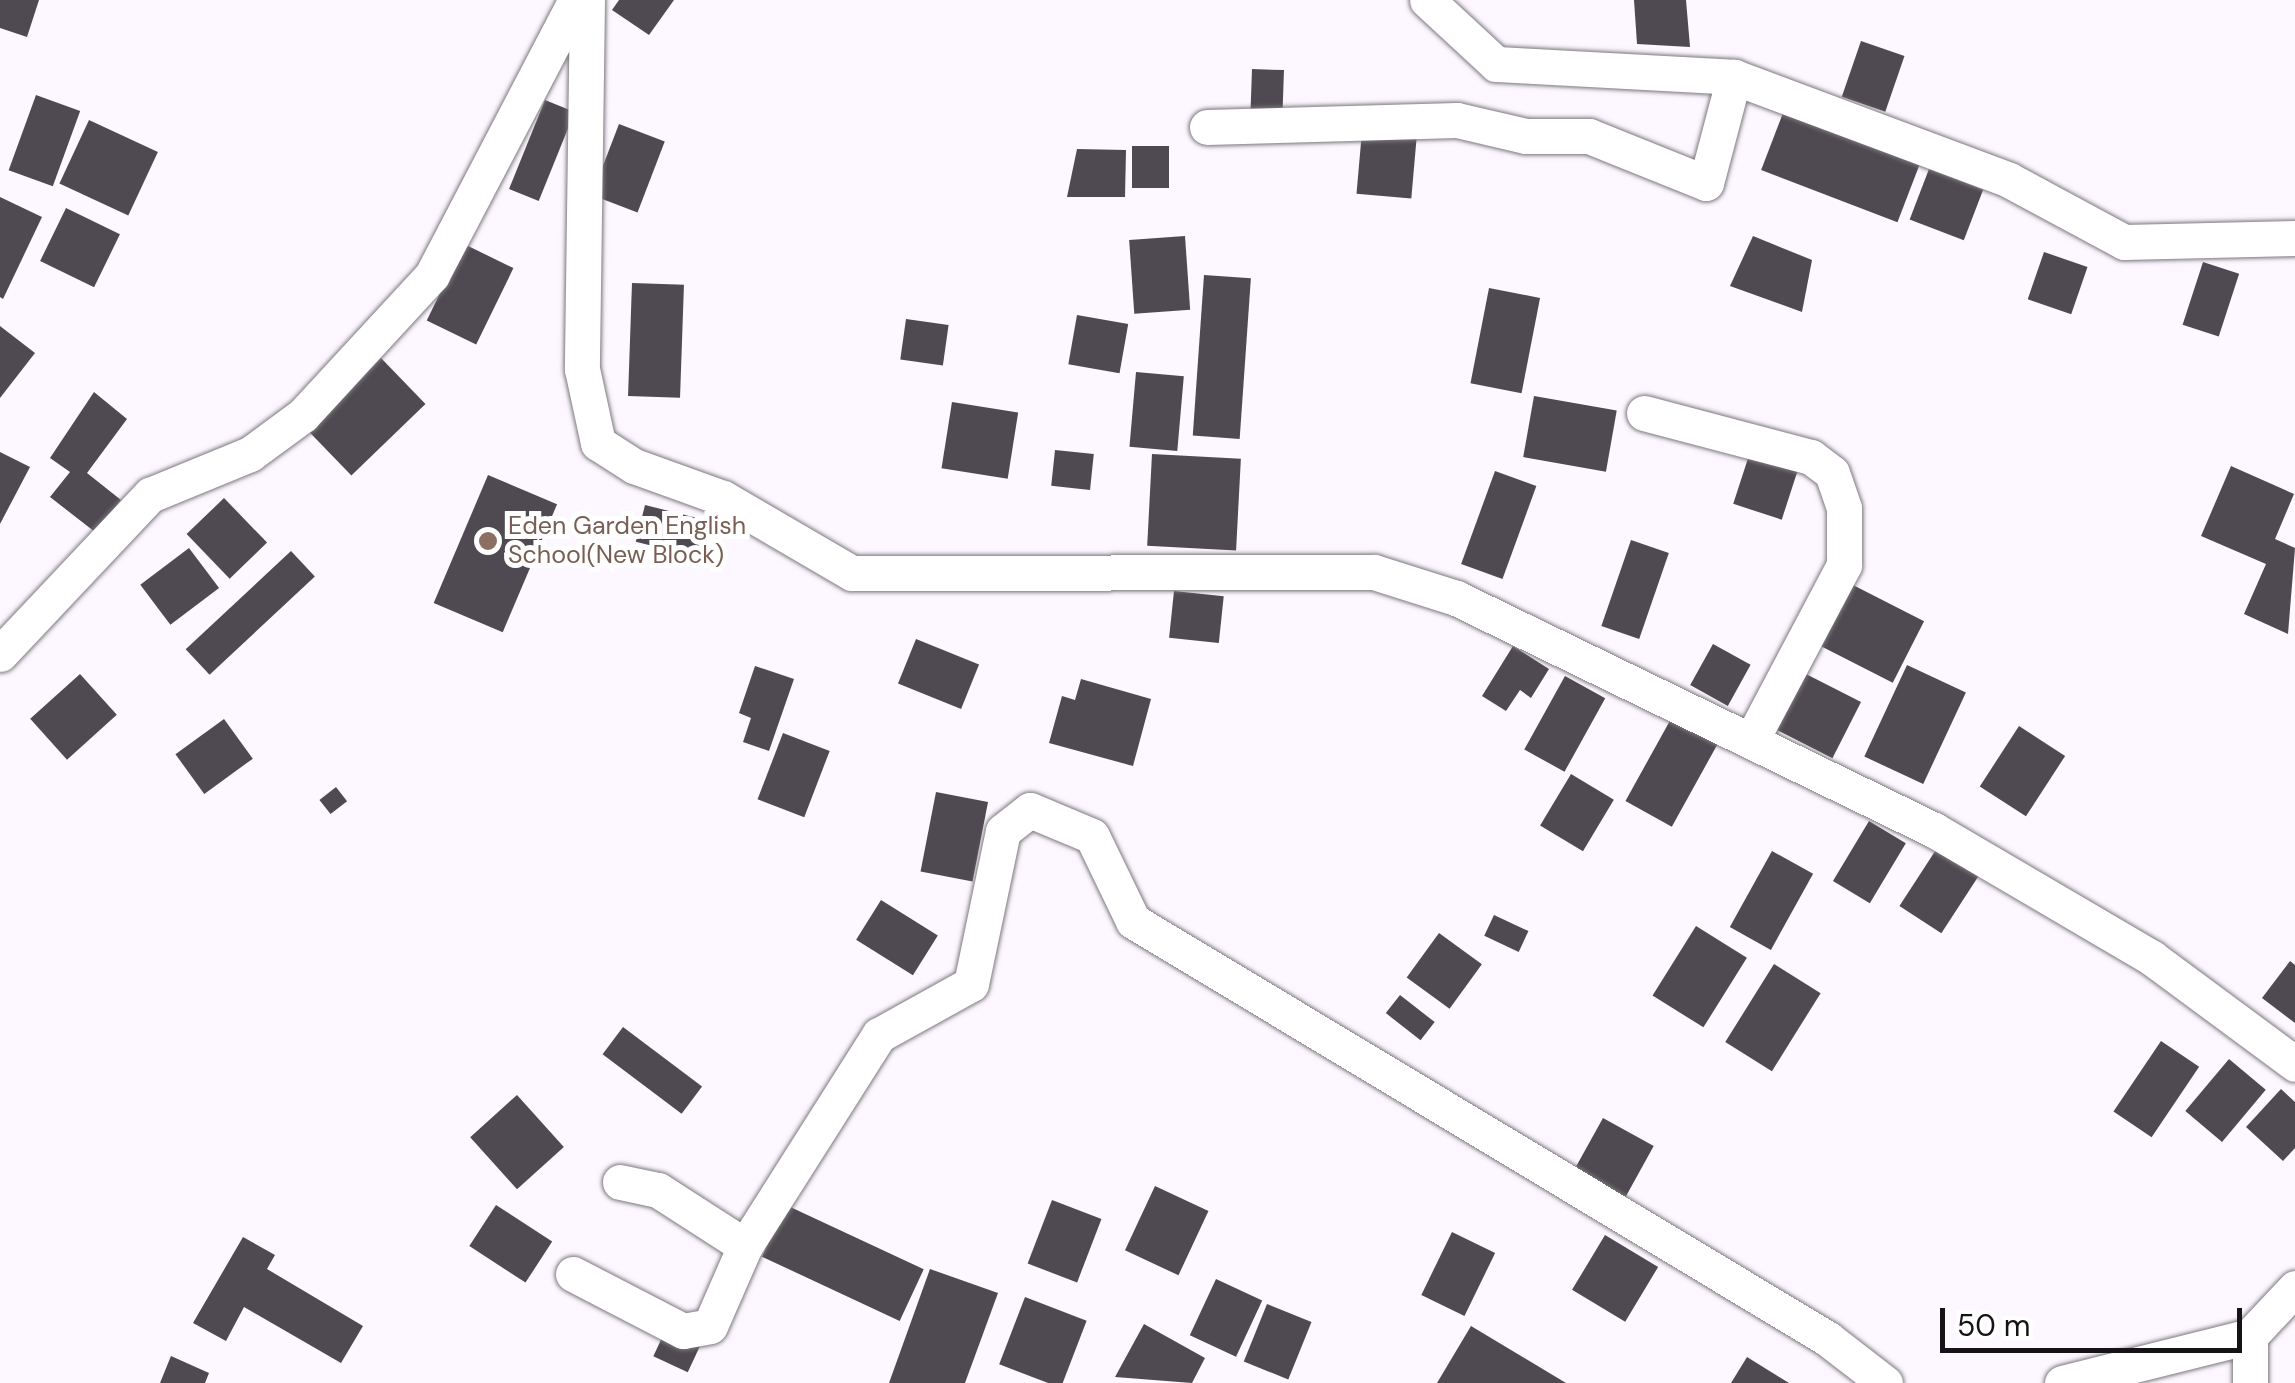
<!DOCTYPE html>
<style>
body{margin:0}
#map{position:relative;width:2295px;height:1383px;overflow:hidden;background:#fdf7ff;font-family:"DM Sans",sans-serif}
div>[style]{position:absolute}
.building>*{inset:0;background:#4f4a51;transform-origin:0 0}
.roads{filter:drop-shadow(0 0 2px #7d787f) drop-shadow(0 0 2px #7d787f)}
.minor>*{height:35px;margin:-17.5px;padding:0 17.5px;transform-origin:17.5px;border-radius:17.5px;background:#fff}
.dots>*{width:28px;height:28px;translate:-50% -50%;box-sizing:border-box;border:5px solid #fff;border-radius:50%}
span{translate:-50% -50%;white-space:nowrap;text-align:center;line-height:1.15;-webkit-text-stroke:10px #fff;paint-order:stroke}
.education-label{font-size:25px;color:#785e54}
.left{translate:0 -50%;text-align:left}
.scale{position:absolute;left:1940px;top:1308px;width:302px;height:45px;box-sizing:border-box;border:5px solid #151316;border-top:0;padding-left:12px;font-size:30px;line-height:35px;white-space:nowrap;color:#151316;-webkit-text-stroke:8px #fff;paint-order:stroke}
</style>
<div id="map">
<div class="building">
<i style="clip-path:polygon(0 0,39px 0,27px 37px,0 28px)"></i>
<i style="clip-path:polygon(619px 0,674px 0,649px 35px,612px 10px)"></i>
<i style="clip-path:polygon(1634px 0,1686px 0,1690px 47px,1637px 44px)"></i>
<i style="left:1861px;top:41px;width:46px;height:59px;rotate:19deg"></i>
<i style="left:1252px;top:69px;width:32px;height:51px;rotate:2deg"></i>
<i style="left:36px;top:95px;width:47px;height:80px;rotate:20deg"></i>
<i style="left:545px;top:100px;width:32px;height:96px;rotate:22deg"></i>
<i style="left:1783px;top:113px;width:146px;height:61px;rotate:21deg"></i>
<i style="left:89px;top:120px;width:76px;height:70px;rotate:25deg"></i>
<i style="left:619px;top:124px;width:49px;height:76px;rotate:21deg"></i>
<i style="left:1362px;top:131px;width:55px;height:63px;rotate:5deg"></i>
<i style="left:1169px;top:146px;width:42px;height:37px;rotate:90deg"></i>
<i style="clip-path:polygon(1077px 149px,1126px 150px,1125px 197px,1067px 197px)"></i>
<i style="left:1929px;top:169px;width:58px;height:54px;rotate:21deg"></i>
<i style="clip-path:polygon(0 197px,42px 217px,3px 299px,0 297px)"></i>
<i style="left:66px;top:208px;width:60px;height:59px;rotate:26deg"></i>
<i style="left:1185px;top:236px;width:74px;height:56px;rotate:86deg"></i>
<i style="clip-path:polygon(1753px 236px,1812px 260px,1802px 312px,1730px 286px)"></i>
<i style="left:464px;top:244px;width:55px;height:85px;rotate:26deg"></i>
<i style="left:2044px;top:252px;width:46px;height:50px;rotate:19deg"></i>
<i style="left:2203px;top:262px;width:38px;height:66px;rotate:18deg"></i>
<i style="left:1204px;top:275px;width:47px;height:161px;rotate:4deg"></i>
<i style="left:632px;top:283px;width:52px;height:113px;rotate:2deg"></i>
<i style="left:1489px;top:288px;width:52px;height:97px;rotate:11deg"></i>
<i style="left:1077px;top:315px;width:52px;height:50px;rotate:10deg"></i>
<i style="left:906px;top:319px;width:43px;height:41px;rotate:8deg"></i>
<i style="clip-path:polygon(0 326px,35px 353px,0 398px)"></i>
<i style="left:381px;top:358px;width:64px;height:103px;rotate:46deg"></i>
<i style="left:1136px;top:372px;width:48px;height:75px;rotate:5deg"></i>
<i style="clip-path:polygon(94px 392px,127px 419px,87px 473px,121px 500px,95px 532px,50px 497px,70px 472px,50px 458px)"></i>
<i style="left:1534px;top:396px;width:84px;height:62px;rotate:10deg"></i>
<i style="left:952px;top:402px;width:67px;height:67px;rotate:9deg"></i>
<i style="left:1753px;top:443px;width:51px;height:64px;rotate:18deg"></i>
<i style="left:1055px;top:450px;width:39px;height:36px;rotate:6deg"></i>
<i style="clip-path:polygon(0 452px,30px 467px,0 524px)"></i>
<i style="left:1152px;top:454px;width:89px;height:92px;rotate:3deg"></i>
<i style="clip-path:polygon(2231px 466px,2294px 494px,2275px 539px,2295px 548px,2288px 634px,2244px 614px,2266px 564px,2201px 536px)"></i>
<i style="left:1495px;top:471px;width:44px;height:99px;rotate:20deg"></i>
<i style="left:488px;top:475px;width:75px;height:139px;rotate:23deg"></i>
<i style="left:224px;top:498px;width:62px;height:52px;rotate:46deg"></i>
<i style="left:645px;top:505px;width:71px;height:38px;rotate:14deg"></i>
<i style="left:1631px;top:540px;width:40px;height:91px;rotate:19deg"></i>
<i style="left:189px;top:548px;width:50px;height:61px;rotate:53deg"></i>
<i style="left:291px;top:551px;width:35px;height:144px;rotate:47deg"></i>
<i style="left:1851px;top:584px;width:82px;height:69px;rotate:27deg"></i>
<i style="left:1174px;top:591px;width:50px;height:47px;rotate:6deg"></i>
<i style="left:916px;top:639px;width:68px;height:48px;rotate:22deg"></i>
<i style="left:1713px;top:644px;width:43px;height:47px;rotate:29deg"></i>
<i style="clip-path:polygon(1513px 646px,1549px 669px,1531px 698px,1520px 690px,1506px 711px,1482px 696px)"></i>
<i style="left:1907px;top:665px;width:65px;height:101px;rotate:25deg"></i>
<i style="clip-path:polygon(755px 666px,794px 679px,769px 751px,743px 742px,751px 718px,739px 713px)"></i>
<i style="left:1804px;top:673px;width:64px;height:63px;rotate:27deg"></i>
<i style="left:80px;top:674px;width:55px;height:67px;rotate:48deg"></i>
<i style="left:1565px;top:676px;width:46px;height:84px;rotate:29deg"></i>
<i style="clip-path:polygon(1081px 679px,1151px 699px,1133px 766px,1049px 743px,1062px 696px,1075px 700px)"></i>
<i style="left:1672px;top:717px;width:53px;height:96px;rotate:29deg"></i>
<i style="left:224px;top:719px;width:49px;height:60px;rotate:54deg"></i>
<i style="left:2019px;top:726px;width:55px;height:72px;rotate:33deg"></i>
<i style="left:783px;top:733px;width:50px;height:71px;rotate:21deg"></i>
<i style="left:1571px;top:774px;width:50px;height:60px;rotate:31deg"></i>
<i style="left:336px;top:787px;width:18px;height:21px;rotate:52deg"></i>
<i style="left:936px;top:792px;width:53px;height:81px;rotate:11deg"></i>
<i style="left:1869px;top:821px;width:43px;height:70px;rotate:31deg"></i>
<i style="left:1943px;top:839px;width:50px;height:80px;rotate:33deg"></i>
<i style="left:1772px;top:851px;width:47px;height:87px;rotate:29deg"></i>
<i style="left:881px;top:900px;width:67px;height:47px;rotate:32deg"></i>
<i style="left:1494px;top:915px;width:38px;height:23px;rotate:25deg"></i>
<i style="left:1696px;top:926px;width:60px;height:82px;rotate:32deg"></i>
<i style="left:1439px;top:933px;width:53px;height:55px;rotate:36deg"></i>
<i style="clip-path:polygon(2290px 961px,2295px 965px,2295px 1023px,2262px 998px)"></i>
<i style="left:1774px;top:964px;width:55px;height:92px;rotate:32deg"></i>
<i style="left:1400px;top:995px;width:44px;height:23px;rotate:38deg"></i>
<i style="left:623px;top:1027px;width:99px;height:34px;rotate:37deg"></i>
<i style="left:2161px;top:1041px;width:46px;height:85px;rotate:34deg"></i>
<i style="left:2229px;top:1059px;width:48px;height:68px;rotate:40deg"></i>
<i style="clip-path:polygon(2281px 1089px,2295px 1102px,2295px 1148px,2283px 1161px,2246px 1127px)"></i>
<i style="left:517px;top:1095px;width:70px;height:63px;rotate:48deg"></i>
<i style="left:1603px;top:1118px;width:58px;height:67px;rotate:29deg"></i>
<i style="left:1155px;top:1186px;width:59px;height:71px;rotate:25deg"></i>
<i style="left:1052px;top:1200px;width:53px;height:68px;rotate:21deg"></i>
<i style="left:496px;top:1205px;width:67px;height:49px;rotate:33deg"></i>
<i style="left:786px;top:1205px;width:152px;height:57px;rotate:25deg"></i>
<i style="left:1452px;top:1232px;width:48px;height:70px;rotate:26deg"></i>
<i style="left:1605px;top:1235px;width:62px;height:64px;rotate:31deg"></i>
<i style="clip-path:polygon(243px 1237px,275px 1255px,267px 1269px,363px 1326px,341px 1363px,244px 1307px,226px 1341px,193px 1323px)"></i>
<i style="clip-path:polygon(930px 1269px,998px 1293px,965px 1383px,889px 1383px)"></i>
<i style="left:1216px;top:1279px;width:51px;height:62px;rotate:25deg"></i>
<i style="left:1025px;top:1297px;width:66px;height:72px;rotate:21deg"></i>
<i style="left:1267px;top:1304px;width:48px;height:62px;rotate:22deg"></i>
<i style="clip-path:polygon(1144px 1324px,1205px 1358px,1192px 1383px,1115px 1377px)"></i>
<i style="clip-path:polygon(1471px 1326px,1566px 1383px,1437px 1383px)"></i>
<i style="left:666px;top:1329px;width:38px;height:30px;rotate:25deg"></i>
<i style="clip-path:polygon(171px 1356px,209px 1373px,205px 1383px,160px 1383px)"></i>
<i style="clip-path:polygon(1747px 1357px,1789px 1383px,1731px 1383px)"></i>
</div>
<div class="roads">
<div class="minor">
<i style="left:587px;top:0;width:369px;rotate:90.8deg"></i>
<i style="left:582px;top:369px;width:76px;rotate:77.8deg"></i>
<i style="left:598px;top:443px;width:43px;rotate:32.6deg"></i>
<i style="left:634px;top:466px;width:95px;rotate:19.8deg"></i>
<i style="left:723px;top:498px;width:149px;rotate:30.2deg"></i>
<i style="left:852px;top:573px;width:522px;rotate:-0.11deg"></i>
<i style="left:1374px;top:572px;width:86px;rotate:17.6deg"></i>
<i style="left:1456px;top:598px;width:531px;rotate:25.89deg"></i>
<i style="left:1934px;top:830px;width:253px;rotate:30.4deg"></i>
<i style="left:2152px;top:958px;width:178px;rotate:36.5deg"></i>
<i style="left:1427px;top:0;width:94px;rotate:42.8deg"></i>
<i style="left:1496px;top:64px;width:238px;rotate:3.1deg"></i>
<i style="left:1207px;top:127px;width:250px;rotate:-1.6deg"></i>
<i style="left:1457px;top:120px;width:71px;rotate:13.1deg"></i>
<i style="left:1526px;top:136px;width:63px"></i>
<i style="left:1589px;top:136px;width:126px;rotate:21.9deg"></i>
<i style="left:1706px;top:183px;width:110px;rotate:-75.2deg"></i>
<i style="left:1734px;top:77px;width:294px;rotate:20.5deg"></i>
<i style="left:2009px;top:180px;width:131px;rotate:28.3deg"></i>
<i style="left:2124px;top:242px;width:171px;rotate:-1.3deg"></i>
<i style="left:1644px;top:413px;width:173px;rotate:14.8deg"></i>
<i style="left:1811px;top:457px;width:26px;rotate:37deg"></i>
<i style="left:1832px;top:473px;width:37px;rotate:71deg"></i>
<i style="left:1844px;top:508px;width:57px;rotate:90deg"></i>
<i style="left:1844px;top:565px;width:199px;rotate:117.9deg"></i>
<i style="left:0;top:654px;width:219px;rotate:-46.7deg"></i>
<i style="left:150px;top:495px;width:108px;rotate:-22.3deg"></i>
<i style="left:250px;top:454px;width:66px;rotate:-36.3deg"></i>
<i style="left:303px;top:415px;width:190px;rotate:-47.3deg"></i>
<i style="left:432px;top:275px;width:310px;rotate:-62.4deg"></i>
<i style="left:620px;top:1182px;width:39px;rotate:12deg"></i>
<i style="left:658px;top:1190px;width:103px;rotate:32.8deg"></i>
<i style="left:573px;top:1274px;width:124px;rotate:27.4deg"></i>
<i style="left:683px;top:1331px;width:27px;rotate:-10deg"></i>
<i style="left:710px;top:1326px;width:87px;rotate:-66.4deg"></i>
<i style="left:745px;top:1246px;width:250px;rotate:-57.6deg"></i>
<i style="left:879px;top:1035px;width:105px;rotate:-29deg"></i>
<i style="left:971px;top:984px;width:156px;rotate:-78.2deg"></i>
<i style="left:1003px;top:831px;width:34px;rotate:-38deg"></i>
<i style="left:1030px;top:810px;width:67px;rotate:22.8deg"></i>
<i style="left:1092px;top:836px;width:94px;rotate:64.2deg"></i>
<i style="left:1133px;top:921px;width:811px;rotate:31.02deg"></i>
<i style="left:1828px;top:1339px;width:72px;rotate:37.7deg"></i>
<i style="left:2062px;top:1383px;width:194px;rotate:-14deg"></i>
<i style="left:2250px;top:1383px;width:47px;rotate:-90deg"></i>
<i style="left:2250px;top:1336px;width:66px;rotate:-46.8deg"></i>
</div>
</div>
<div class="dots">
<i style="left:488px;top:541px;background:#8d6e63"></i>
</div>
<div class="education-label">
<span class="left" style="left:508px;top:541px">Eden Garden English<br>School(New Block)</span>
</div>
<div class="scale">50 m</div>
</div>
